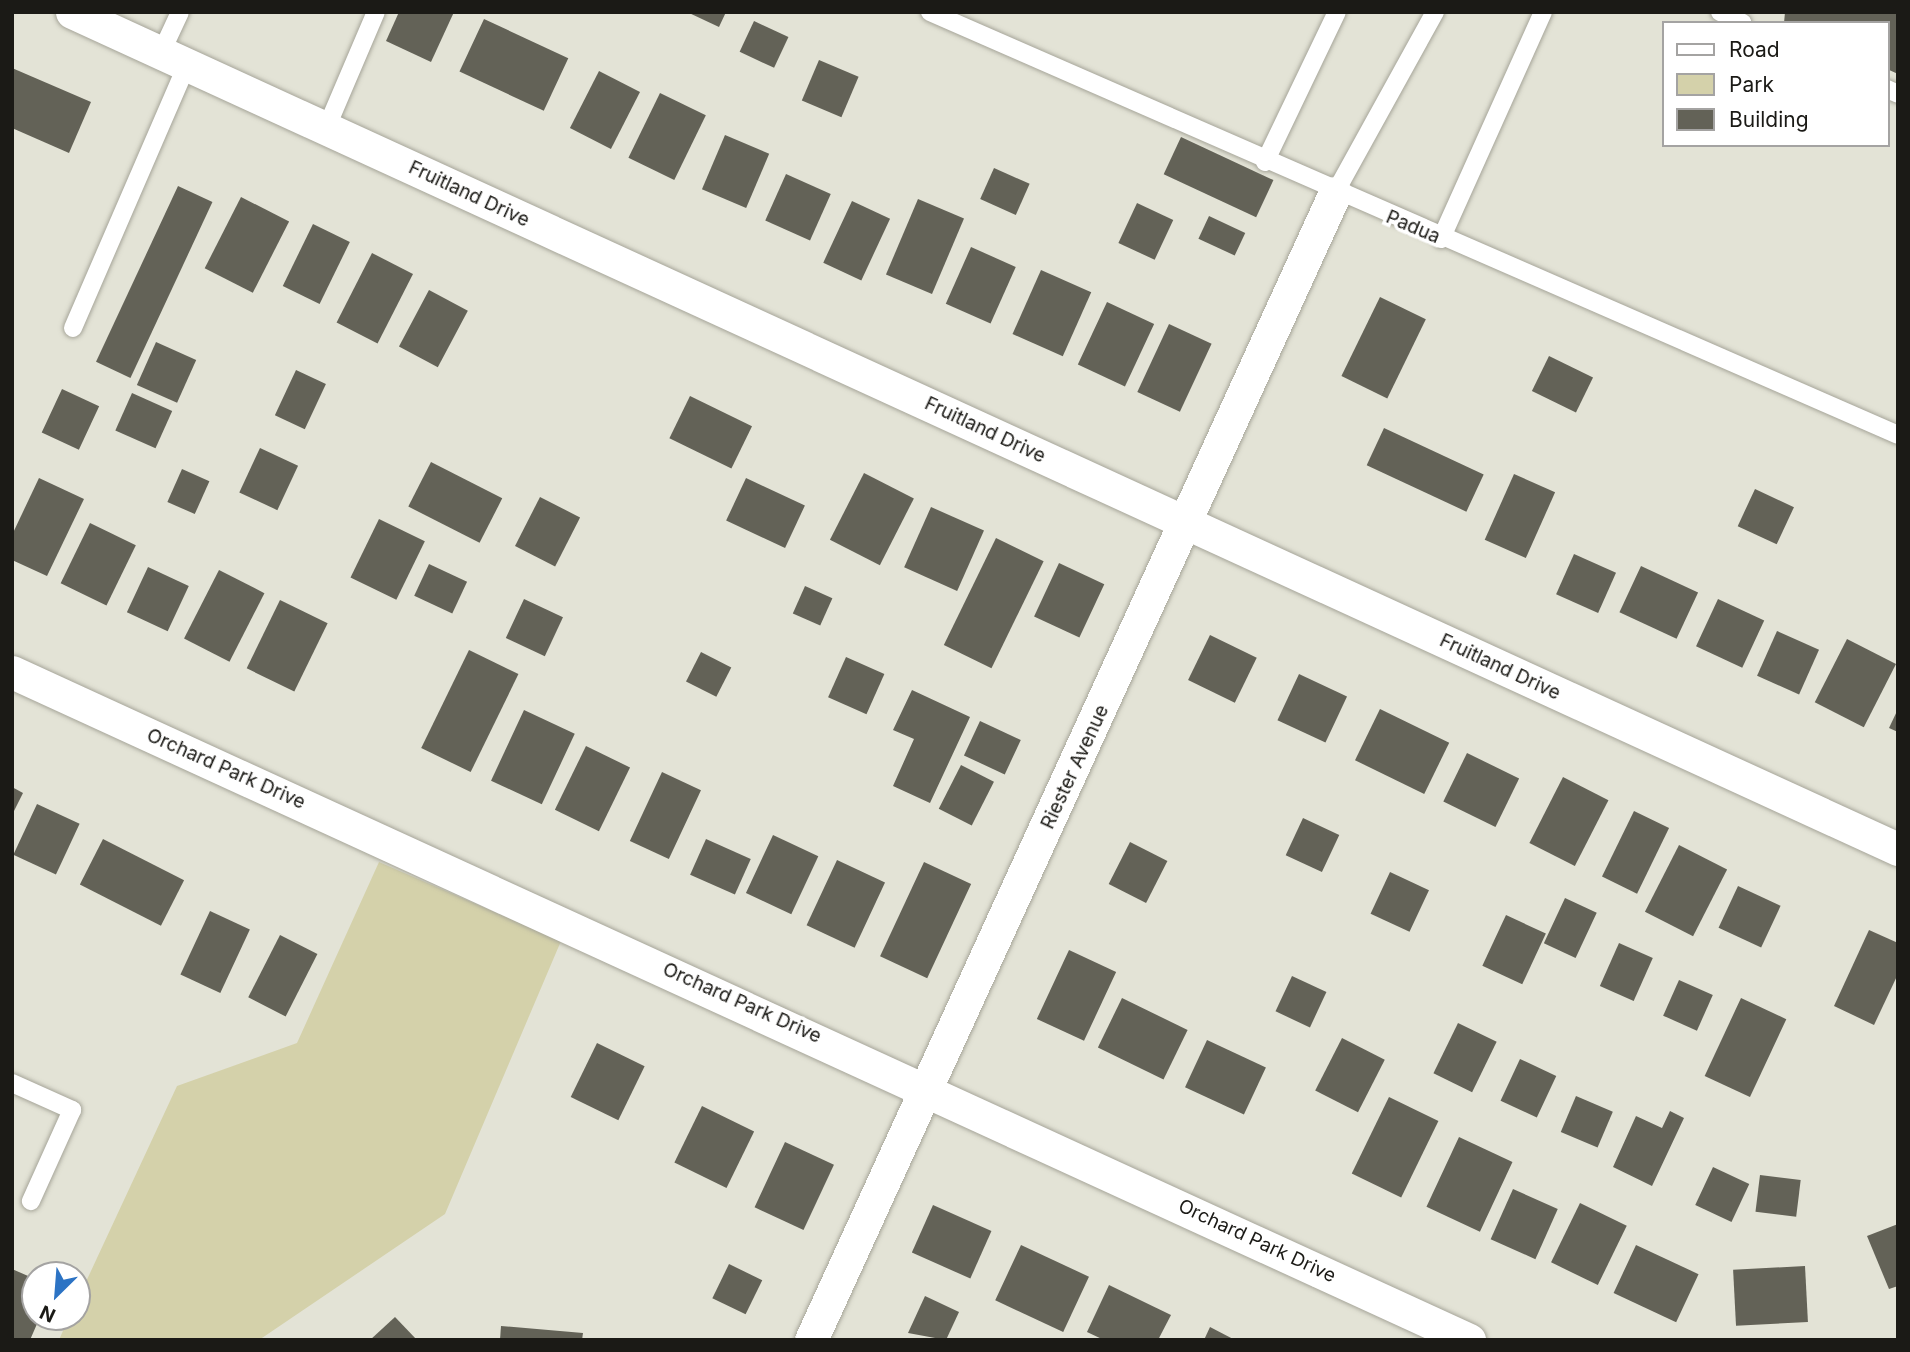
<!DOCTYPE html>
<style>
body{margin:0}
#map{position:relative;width:1910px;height:1352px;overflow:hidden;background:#e3e3d6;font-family:Inter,sans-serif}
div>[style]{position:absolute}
.green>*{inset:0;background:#d4d1aa}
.building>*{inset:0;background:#636257;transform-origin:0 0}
.roads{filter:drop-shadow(0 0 2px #a6a599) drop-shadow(0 0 2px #a6a599)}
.service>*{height:18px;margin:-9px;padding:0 9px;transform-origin:9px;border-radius:9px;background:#fff}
.minor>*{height:33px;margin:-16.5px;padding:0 16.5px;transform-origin:16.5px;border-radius:16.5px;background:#fff}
span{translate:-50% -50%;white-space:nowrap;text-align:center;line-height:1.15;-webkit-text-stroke:7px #fff;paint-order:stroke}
.street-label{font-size:19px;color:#1b1a16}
.frame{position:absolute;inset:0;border:14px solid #1b1a16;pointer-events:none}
.legend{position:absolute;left:1662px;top:21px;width:228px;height:126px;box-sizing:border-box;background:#fff;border:2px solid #a4a3a2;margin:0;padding:9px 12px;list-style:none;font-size:21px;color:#1b1a16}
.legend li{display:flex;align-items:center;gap:14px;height:35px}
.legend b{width:35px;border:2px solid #a4a3a2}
.north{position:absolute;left:21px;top:1261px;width:70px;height:70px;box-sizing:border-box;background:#fff;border:2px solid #a4a3a2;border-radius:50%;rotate:205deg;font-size:19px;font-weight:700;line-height:28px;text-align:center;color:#1b1a16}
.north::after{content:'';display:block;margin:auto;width:24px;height:32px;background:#2c73c4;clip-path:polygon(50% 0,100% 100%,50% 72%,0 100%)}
</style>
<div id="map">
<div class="green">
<i style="clip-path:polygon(379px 862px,561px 941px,445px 1214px,259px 1340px,59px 1340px,69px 1317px,77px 1317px,77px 1301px,177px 1086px,297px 1043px)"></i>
</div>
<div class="building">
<i style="clip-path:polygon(399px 12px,454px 12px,431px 62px,386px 41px)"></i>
<i style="clip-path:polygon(687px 12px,726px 12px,719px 27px)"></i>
<i style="clip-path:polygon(1785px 12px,1898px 12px,1898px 74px,1887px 69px,1887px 23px,1784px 23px)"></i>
<i style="left:484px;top:19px;width:93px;height:58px;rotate:25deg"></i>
<i style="left:754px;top:21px;width:38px;height:34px;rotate:25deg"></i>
<i style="left:819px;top:60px;width:43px;height:44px;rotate:23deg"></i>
<i style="clip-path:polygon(12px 68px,91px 102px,69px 153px,12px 128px)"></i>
<i style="left:599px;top:71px;width:46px;height:64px;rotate:27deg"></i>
<i style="left:660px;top:93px;width:51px;height:72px;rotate:26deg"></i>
<i style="left:725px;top:135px;width:48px;height:59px;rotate:23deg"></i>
<i style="left:1181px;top:137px;width:102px;height:41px;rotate:25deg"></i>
<i style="left:994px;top:168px;width:39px;height:34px;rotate:24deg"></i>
<i style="left:786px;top:174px;width:49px;height:51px;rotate:24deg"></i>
<i style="left:178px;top:186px;width:38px;height:194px;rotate:25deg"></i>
<i style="left:241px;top:197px;width:54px;height:80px;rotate:27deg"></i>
<i style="left:918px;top:199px;width:50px;height:82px;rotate:23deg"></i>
<i style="left:852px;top:201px;width:42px;height:68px;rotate:25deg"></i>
<i style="left:1137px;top:203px;width:40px;height:44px;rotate:25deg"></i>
<i style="left:1209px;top:216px;width:40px;height:25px;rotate:25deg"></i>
<i style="left:313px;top:224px;width:41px;height:69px;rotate:26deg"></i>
<i style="left:971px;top:247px;width:49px;height:62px;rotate:24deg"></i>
<i style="left:372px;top:253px;width:46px;height:78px;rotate:27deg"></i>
<i style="left:1041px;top:270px;width:55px;height:70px;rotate:24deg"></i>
<i style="left:429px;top:290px;width:44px;height:64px;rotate:28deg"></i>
<i style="left:1380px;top:297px;width:51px;height:88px;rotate:26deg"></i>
<i style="left:1107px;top:302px;width:52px;height:69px;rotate:25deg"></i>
<i style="left:1169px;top:324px;width:47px;height:75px;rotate:25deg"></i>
<i style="left:156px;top:342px;width:44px;height:47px;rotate:24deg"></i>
<i style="left:1549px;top:356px;width:49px;height:39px;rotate:26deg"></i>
<i style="left:296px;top:370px;width:33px;height:50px;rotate:25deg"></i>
<i style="left:62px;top:389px;width:41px;height:48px;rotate:25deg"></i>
<i style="left:132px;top:393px;width:44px;height:41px;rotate:24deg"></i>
<i style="left:690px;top:396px;width:69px;height:47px;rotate:26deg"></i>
<i style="left:1384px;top:428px;width:110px;height:41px;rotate:25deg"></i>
<i style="left:260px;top:448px;width:42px;height:49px;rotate:25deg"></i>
<i style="left:431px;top:462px;width:80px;height:50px;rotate:27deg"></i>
<i style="left:182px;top:469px;width:30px;height:36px;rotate:24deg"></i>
<i style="left:864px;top:473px;width:56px;height:75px;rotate:27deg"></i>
<i style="left:1514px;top:474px;width:45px;height:72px;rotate:24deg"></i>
<i style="clip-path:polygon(39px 478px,84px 499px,47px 576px,12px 560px,12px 535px)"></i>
<i style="left:746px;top:478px;width:65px;height:47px;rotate:25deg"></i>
<i style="left:1755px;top:489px;width:43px;height:41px;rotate:25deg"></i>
<i style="left:540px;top:497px;width:45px;height:55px;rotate:27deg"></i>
<i style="left:931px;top:507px;width:58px;height:66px;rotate:24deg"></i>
<i style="left:379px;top:519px;width:51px;height:65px;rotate:26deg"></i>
<i style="left:90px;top:523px;width:51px;height:67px;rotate:26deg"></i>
<i style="left:996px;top:538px;width:53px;height:119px;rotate:26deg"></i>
<i style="left:1574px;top:554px;width:46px;height:44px;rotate:24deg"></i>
<i style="left:1059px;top:563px;width:50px;height:59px;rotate:25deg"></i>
<i style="left:429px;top:564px;width:42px;height:35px;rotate:25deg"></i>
<i style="left:1641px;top:566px;width:63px;height:51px;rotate:25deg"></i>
<i style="left:148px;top:567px;width:45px;height:50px;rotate:25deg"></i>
<i style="left:219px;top:570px;width:51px;height:77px;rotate:27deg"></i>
<i style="left:805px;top:586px;width:30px;height:30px;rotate:24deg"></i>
<i style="left:524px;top:599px;width:43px;height:43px;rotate:25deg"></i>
<i style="left:1718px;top:599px;width:51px;height:52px;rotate:25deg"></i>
<i style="left:280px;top:600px;width:53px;height:76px;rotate:26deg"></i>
<i style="left:1777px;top:631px;width:46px;height:49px;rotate:24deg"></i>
<i style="left:1210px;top:635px;width:52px;height:50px;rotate:26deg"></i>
<i style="left:1847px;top:639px;width:55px;height:71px;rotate:27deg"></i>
<i style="left:469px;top:650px;width:55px;height:109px;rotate:26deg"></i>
<i style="left:701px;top:652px;width:34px;height:33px;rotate:27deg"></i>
<i style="left:846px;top:657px;width:42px;height:44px;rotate:24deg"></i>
<i style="left:1299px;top:674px;width:53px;height:51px;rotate:25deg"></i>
<i style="clip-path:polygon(912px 690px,970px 717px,930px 803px,893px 786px,914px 739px,893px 730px)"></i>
<i style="left:1380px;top:709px;width:77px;height:57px;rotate:26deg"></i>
<i style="clip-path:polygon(1898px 709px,1898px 732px,1889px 728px)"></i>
<i style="left:524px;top:710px;width:56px;height:78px;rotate:25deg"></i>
<i style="left:980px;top:721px;width:45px;height:38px;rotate:25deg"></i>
<i style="left:586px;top:746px;width:49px;height:71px;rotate:26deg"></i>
<i style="left:1467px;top:753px;width:58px;height:54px;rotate:26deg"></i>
<i style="left:961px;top:765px;width:37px;height:49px;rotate:27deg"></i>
<i style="left:662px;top:772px;width:43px;height:76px;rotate:25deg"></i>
<i style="left:1563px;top:777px;width:51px;height:74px;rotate:27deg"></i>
<i style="clip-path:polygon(12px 787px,23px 793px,12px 815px)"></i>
<i style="left:37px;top:804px;width:47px;height:56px;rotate:25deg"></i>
<i style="left:1634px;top:811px;width:39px;height:73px;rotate:26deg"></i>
<i style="left:1303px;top:818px;width:40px;height:41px;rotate:25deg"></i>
<i style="left:773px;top:835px;width:50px;height:64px;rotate:25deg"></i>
<i style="left:103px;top:839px;width:91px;height:51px;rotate:27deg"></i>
<i style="left:706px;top:839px;width:49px;height:39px;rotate:24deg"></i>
<i style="left:1130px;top:842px;width:42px;height:47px;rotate:27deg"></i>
<i style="left:1679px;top:845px;width:54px;height:75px;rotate:27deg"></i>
<i style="left:837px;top:860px;width:53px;height:72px;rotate:25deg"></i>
<i style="left:924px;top:862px;width:52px;height:104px;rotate:25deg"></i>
<i style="left:1390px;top:872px;width:43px;height:46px;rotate:25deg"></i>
<i style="left:1738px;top:886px;width:47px;height:46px;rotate:25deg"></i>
<i style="left:1565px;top:898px;width:35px;height:50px;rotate:25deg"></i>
<i style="left:210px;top:911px;width:44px;height:70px;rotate:25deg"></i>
<i style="left:1506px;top:915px;width:44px;height:56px;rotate:25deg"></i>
<i style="clip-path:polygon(1869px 930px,1898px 943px,1898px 974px,1874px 1025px,1834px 1006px)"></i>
<i style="left:280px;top:935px;width:42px;height:70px;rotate:27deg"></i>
<i style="left:1619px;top:943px;width:37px;height:47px;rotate:24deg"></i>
<i style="left:1069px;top:950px;width:52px;height:76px;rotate:25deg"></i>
<i style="left:1292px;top:976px;width:38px;height:39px;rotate:25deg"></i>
<i style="left:1679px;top:980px;width:37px;height:39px;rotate:24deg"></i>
<i style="left:1122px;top:998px;width:73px;height:55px;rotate:26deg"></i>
<i style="left:1741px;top:998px;width:50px;height:86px;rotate:25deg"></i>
<i style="left:1458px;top:1023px;width:43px;height:56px;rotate:26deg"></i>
<i style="left:1342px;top:1038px;width:48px;height:59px;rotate:27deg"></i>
<i style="left:1207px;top:1040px;width:65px;height:52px;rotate:25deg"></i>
<i style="left:597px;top:1043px;width:53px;height:60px;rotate:26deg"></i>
<i style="left:1520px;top:1059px;width:40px;height:46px;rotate:25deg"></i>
<i style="left:1576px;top:1096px;width:40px;height:39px;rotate:23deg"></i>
<i style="left:1389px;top:1097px;width:55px;height:85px;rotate:26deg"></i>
<i style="left:702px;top:1106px;width:58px;height:63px;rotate:26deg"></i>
<i style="clip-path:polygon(1670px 1111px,1684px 1118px,1652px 1186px,1613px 1167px,1636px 1116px,1662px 1128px)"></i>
<i style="left:1459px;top:1137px;width:59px;height:77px;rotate:25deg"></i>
<i style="left:785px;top:1142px;width:54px;height:72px;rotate:25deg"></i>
<i style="left:1713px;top:1167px;width:40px;height:42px;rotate:25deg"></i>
<i style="left:1760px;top:1175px;width:41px;height:37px;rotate:7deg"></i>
<i style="left:1513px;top:1189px;width:49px;height:55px;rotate:24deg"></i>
<i style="left:1580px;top:1203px;width:52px;height:66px;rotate:26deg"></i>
<i style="left:933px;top:1205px;width:64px;height:52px;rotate:24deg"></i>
<i style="clip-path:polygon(1898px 1224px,1898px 1286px,1889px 1289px,1867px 1236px)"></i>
<i style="left:1021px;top:1245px;width:75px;height:61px;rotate:25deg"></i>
<i style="left:1636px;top:1245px;width:69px;height:53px;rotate:25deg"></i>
<i style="left:729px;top:1264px;width:37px;height:38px;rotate:26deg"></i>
<i style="left:1805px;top:1266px;width:56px;height:72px;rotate:87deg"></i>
<i style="clip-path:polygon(12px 1269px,35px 1279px,35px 1317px,40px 1317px,30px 1340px,12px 1340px)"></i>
<i style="clip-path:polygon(1109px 1285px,1171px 1315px,1158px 1340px,1104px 1340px,1087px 1332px)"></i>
<i style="clip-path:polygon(925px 1296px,959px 1312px,946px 1340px,908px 1333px)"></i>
<i style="clip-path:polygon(395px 1317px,417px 1340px,370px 1340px)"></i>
<i style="clip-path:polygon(501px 1326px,583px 1333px,582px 1340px,500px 1340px)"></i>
<i style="clip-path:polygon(1210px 1327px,1235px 1340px,1204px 1340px)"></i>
</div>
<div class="roads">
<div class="service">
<i style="left:930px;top:12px;width:1056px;rotate:23.6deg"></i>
<i style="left:1720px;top:12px;width:25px;rotate:26deg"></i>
<i style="left:161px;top:53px;width:45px;rotate:-65.1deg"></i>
<i style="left:1887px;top:89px;width:12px;rotate:24deg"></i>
<i style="left:326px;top:129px;width:127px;rotate:-66.9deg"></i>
<i style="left:1265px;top:162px;width:166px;rotate:-64.4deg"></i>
<i style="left:1335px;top:193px;width:207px;rotate:-61.1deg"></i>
<i style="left:1441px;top:239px;width:249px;rotate:-65.8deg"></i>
<i style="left:73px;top:328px;width:287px;rotate:-66.6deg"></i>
<i style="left:12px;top:1083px;width:66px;rotate:24.2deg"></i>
<i style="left:72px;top:1110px;width:100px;rotate:114.3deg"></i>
</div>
<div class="minor">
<i style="left:72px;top:12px;width:2009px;rotate:24.63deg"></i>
<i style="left:12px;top:672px;width:1603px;rotate:24.63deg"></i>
<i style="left:811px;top:1340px;width:1261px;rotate:-65.45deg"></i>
</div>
</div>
<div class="street-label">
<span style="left:469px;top:194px;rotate:25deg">Fruitland Drive</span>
<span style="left:1413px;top:227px;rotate:23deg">Padua</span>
<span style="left:985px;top:430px;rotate:25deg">Fruitland Drive</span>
<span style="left:1500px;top:667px;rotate:25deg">Fruitland Drive</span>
<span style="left:1075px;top:767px;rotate:-65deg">Riester Avenue</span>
<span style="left:226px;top:769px;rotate:24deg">Orchard Park Drive</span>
<span style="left:742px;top:1003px;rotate:24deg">Orchard Park Drive</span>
<span style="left:1257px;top:1241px;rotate:25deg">Orchard Park Drive</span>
</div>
<div class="frame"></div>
<ul class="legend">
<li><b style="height:9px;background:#fff"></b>Road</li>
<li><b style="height:19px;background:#d4d1aa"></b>Park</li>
<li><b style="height:19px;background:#636257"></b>Building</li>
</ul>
<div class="north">N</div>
</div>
